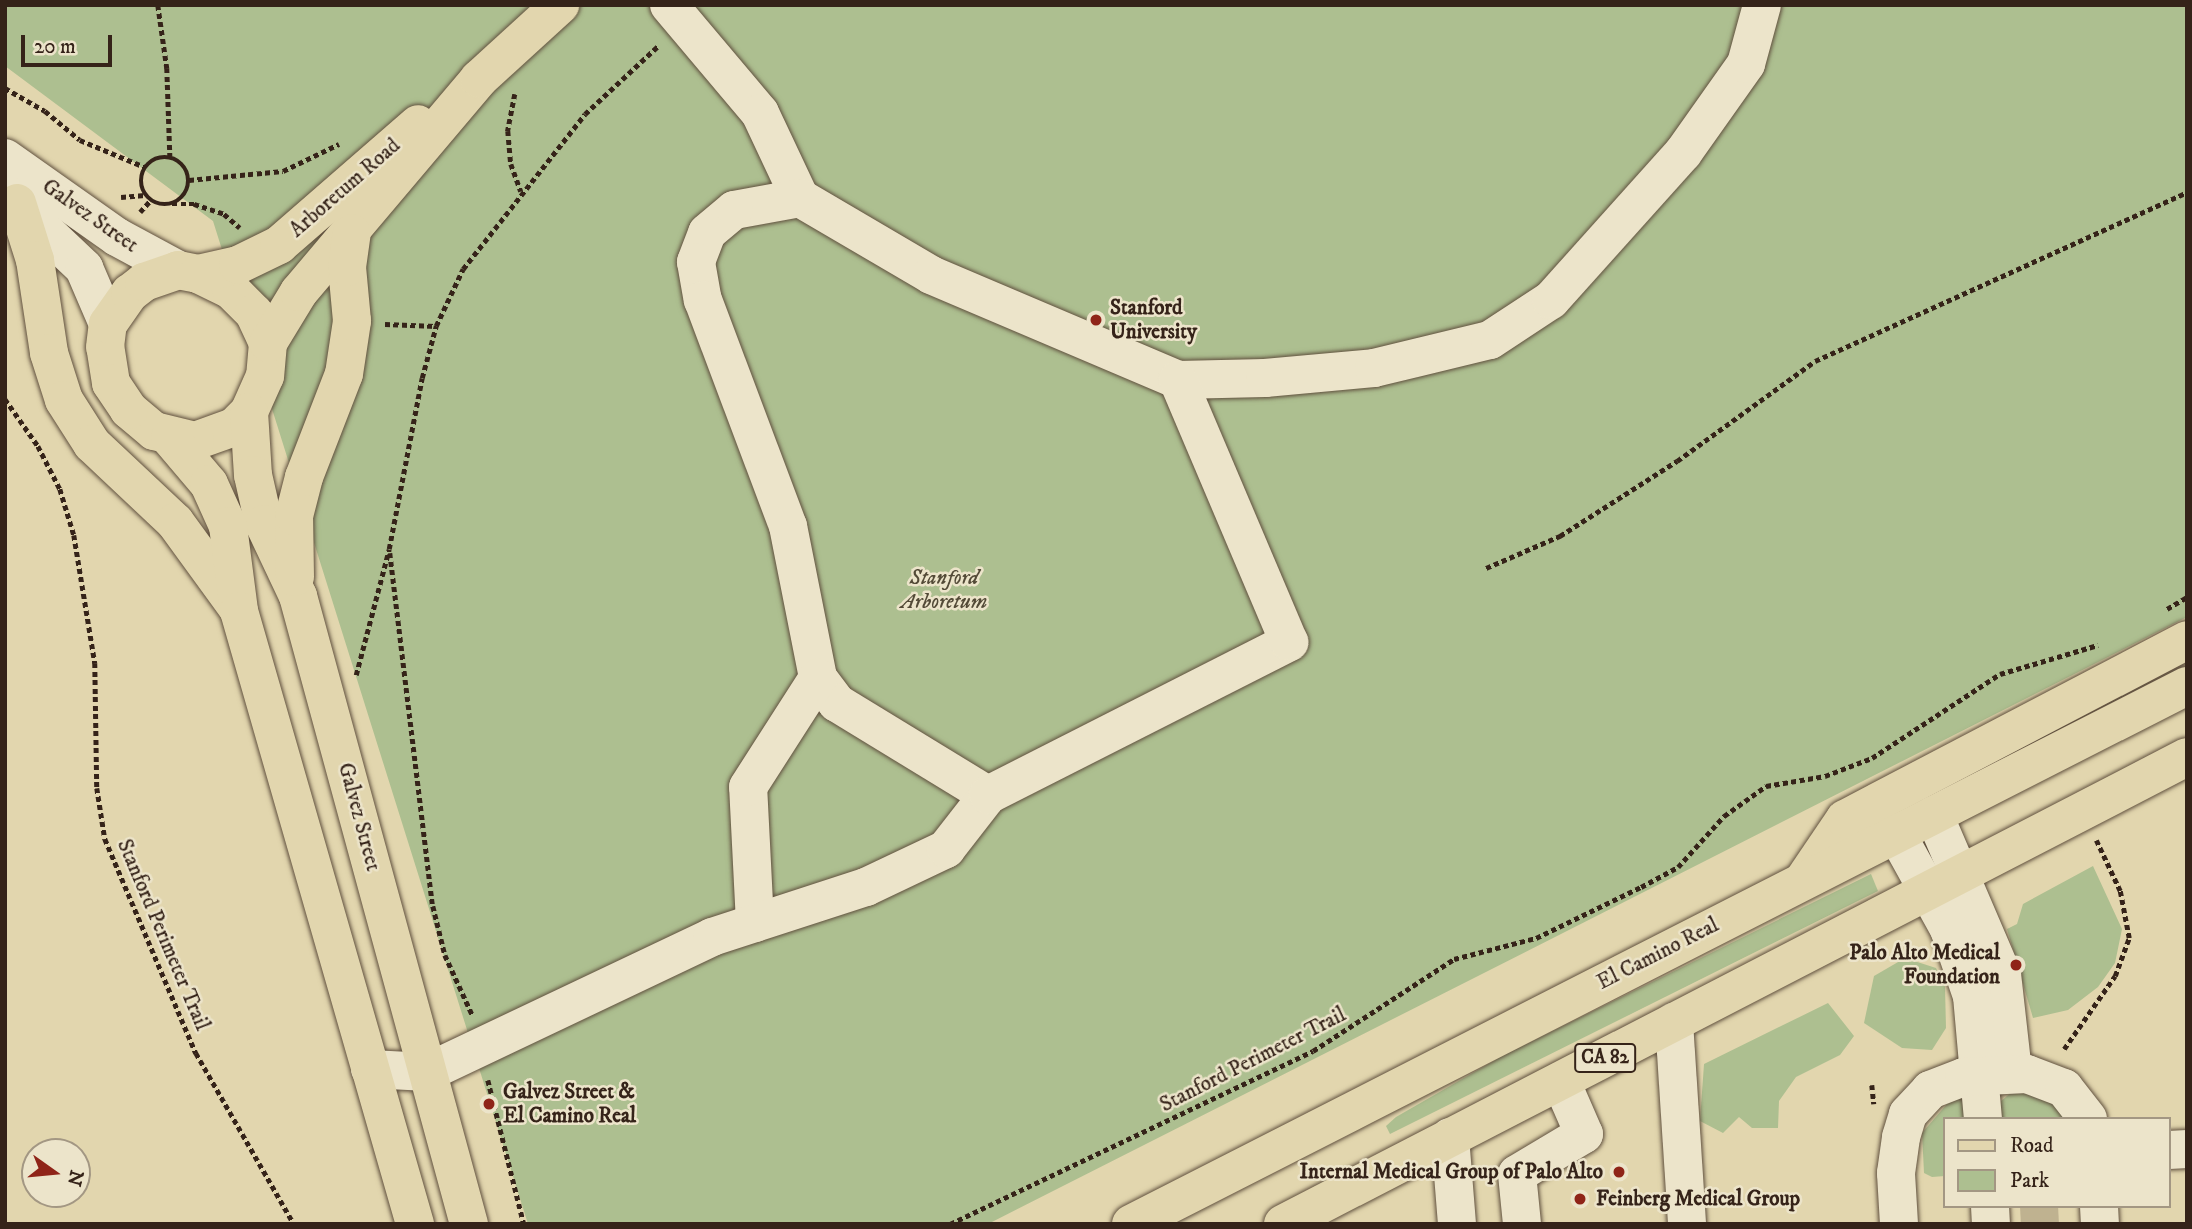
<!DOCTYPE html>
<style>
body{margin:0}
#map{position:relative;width:2192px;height:1229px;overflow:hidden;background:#e2d6ae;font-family:"IM FELL DW Pica",serif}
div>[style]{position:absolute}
.green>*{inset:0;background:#adbf90}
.minor-tunnel>*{height:38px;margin-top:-19px;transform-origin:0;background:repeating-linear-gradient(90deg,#bfb290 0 38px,transparent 0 57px)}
.path>*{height:4.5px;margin-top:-2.25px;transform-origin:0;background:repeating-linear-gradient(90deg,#352319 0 5px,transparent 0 8.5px)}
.path>.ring{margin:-2.25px;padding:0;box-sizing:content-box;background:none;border:4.5px solid #352319;border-radius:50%}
.roads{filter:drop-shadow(0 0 2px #60503e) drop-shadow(0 0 2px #60503e)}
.minor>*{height:38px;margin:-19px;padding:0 19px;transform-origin:19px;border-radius:19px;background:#ece4ca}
.major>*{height:38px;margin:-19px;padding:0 19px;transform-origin:19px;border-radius:19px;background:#e2d6ae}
.dots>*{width:19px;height:19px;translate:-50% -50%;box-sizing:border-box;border:4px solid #ece4ca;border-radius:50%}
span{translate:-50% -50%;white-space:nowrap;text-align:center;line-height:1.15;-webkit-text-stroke:5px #ece4ca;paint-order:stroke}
.shield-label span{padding:2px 5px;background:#ece4ca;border:2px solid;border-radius:5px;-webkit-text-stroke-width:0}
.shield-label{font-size:19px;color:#352319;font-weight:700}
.street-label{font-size:21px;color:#352319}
.poi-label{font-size:21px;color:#352319;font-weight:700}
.left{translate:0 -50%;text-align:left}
.right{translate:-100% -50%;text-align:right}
.park-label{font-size:21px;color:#534a37;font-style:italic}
.frame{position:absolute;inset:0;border:7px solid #352319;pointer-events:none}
.legend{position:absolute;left:1943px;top:1117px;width:228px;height:91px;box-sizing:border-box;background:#ece4ca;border:2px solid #a39783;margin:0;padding:9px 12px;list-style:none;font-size:21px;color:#352319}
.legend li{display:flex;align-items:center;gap:14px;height:35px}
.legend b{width:35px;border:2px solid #a39783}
.north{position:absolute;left:21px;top:1138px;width:70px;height:70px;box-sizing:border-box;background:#ece4ca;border:2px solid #a39783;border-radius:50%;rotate:105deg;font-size:19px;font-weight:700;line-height:28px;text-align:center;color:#352319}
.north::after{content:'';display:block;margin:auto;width:24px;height:32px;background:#8f2418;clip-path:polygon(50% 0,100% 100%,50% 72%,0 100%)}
.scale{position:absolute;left:21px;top:35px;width:91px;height:32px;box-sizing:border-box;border:4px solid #352319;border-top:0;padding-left:9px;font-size:21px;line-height:24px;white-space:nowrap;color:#352319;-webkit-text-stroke:5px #ece4ca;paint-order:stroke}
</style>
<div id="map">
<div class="green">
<i style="clip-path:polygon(5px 5px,2187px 5px,2187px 617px,988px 1224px,528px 1224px,213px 221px,5px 66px)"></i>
<i style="clip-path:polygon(2093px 866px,2122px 929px,2115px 963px,2098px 987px,2068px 1010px,2033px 1018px,2007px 929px,2017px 924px,2023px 904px)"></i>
<i style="clip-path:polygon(1871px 874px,1878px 891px,1390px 1134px,1386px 1126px,1396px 1117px,1504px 1055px)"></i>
<i style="clip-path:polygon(1905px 958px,1936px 968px,1945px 987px,1946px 1028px,1932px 1050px,1902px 1048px,1864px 1023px,1874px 976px)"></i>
<i style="clip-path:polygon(1828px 1003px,1854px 1036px,1840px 1055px,1796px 1077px,1779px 1101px,1778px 1128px,1752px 1128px,1739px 1117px,1723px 1133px,1700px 1121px,1704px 1064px)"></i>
<i style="clip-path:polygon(2013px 1091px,2033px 1091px,2056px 1102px,2070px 1119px,1997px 1119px,2001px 1101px)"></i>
<i style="clip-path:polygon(1968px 1094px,1974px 1119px,1945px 1119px,1945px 1176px,1932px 1177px,1924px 1173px,1922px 1133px,1947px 1104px)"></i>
</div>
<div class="minor-tunnel">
<i style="left:2039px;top:1206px;width:18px;rotate:87deg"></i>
</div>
<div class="path">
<i style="left:158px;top:5px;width:64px;rotate:81.9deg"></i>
<i style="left:167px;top:68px;width:88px;rotate:88deg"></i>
<i style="left:5px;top:88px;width:46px;rotate:29.9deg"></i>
<i style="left:45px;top:111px;width:45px;rotate:39.6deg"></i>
<i style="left:80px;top:140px;width:70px;rotate:22.6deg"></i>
<i style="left:515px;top:94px;width:38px;rotate:101deg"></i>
<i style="left:508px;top:131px;width:33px;rotate:85deg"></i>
<i style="left:511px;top:164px;width:29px;rotate:70deg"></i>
<i class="ring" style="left:141px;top:157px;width:43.5px;height:43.5px"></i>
<i style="left:189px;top:180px;width:94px;rotate:-5.5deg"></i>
<i style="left:283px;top:171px;width:62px;rotate:-25.7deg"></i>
<i style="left:121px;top:197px;width:24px;rotate:-5deg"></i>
<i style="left:172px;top:204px;width:22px"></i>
<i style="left:194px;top:204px;width:32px;rotate:18deg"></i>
<i style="left:224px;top:214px;width:21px;rotate:41deg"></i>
<i style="left:140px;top:212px;width:15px;rotate:-48deg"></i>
<i style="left:385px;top:324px;width:51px;rotate:2.2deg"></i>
<i style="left:5px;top:399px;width:57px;rotate:54.9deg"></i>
<i style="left:38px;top:446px;width:48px;rotate:62.9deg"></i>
<i style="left:60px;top:489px;width:48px;rotate:73.1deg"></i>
<i style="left:74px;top:535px;width:130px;rotate:80.7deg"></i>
<i style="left:95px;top:663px;width:125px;rotate:89.1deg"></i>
<i style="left:97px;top:788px;width:52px;rotate:81.1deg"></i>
<i style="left:105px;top:839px;width:233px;rotate:67deg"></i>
<i style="left:196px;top:1053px;width:197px;rotate:60.2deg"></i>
<i style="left:390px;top:553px;width:356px;rotate:83.1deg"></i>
<i style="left:433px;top:906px;width:50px;rotate:76.2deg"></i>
<i style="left:445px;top:955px;width:65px;rotate:65.4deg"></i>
<i style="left:1486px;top:568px;width:81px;rotate:-23.4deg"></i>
<i style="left:1560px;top:536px;width:139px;rotate:-32.7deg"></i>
<i style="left:1677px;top:461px;width:170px;rotate:-35.9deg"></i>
<i style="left:1815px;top:361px;width:409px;rotate:-24.4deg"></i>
<i style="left:2167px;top:609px;width:23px;rotate:-31deg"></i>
<i style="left:356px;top:675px;width:130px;rotate:-75.3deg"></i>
<i style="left:389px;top:549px;width:174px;rotate:-79.1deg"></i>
<i style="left:422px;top:378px;width:54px;rotate:-74.9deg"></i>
<i style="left:436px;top:326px;width:63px;rotate:-64.7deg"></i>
<i style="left:463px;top:269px;width:197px;rotate:-51.8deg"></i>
<i style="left:585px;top:114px;width:101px;rotate:-43deg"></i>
<i style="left:2064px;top:1049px;width:89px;rotate:-55.1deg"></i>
<i style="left:2115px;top:976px;width:40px;rotate:-69.8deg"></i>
<i style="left:2129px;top:938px;width:48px;rotate:-100.8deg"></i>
<i style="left:2120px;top:891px;width:56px;rotate:-115.2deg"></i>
<i style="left:488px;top:1080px;width:148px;rotate:76deg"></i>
<i style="left:1872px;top:1085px;width:19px;rotate:84deg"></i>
<i style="left:950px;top:1224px;width:402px;rotate:-25.5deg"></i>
<i style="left:1313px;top:1051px;width:168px;rotate:-33.1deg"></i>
<i style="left:1454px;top:959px;width:85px;rotate:-14.4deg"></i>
<i style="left:1536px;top:938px;width:117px;rotate:-25.9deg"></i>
<i style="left:1641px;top:887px;width:42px;rotate:-28.4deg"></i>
<i style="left:1678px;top:867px;width:69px;rotate:-48deg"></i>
<i style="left:1724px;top:816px;width:52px;rotate:-35.5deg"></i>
<i style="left:1766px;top:786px;width:60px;rotate:-9.6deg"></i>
<i style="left:1825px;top:776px;width:50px;rotate:-21deg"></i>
<i style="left:1872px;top:758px;width:153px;rotate:-33.3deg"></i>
<i style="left:2000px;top:674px;width:102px;rotate:-16.5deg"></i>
</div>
<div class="roads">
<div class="minor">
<i style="left:669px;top:5px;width:141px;rotate:49.9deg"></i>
<i style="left:760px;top:113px;width:94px;rotate:64.8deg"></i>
<i style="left:800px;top:198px;width:152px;rotate:30.4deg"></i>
<i style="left:931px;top:275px;width:268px;rotate:23deg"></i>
<i style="left:1178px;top:380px;width:87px;rotate:-1.3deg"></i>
<i style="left:1265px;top:378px;width:109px;rotate:-5.2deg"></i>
<i style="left:1374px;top:368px;width:119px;rotate:-13.6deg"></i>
<i style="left:1490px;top:340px;width:73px;rotate:-33.3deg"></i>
<i style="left:1551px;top:300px;width:198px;rotate:-48.1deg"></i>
<i style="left:1683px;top:153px;width:109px;rotate:-54.7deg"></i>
<i style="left:1746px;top:64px;width:61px;rotate:-74.8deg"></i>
<i style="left:5px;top:158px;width:137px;rotate:35.2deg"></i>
<i style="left:117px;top:237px;width:69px;rotate:28.4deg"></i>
<i style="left:6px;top:194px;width:108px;rotate:43.5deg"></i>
<i style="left:84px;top:268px;width:61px;rotate:66.8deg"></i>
<i style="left:800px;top:198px;width:67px;rotate:169.7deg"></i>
<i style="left:734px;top:210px;width:35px;rotate:140deg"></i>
<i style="left:707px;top:233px;width:31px;rotate:111deg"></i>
<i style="left:696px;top:262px;width:39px;rotate:80deg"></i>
<i style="left:703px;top:300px;width:241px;rotate:69.4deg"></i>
<i style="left:788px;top:526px;width:155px;rotate:78.8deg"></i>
<i style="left:818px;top:678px;width:31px;rotate:53deg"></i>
<i style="left:837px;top:703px;width:177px;rotate:31.4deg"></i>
<i style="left:1934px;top:815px;width:173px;rotate:66.8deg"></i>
<i style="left:2002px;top:974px;width:99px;rotate:83.6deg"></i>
<i style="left:1896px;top:833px;width:110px;rotate:61.1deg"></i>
<i style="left:1949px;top:929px;width:71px;rotate:71.1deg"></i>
<i style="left:1972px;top:996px;width:123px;rotate:84.9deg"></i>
<i style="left:755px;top:923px;width:136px;rotate:-92.9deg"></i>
<i style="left:748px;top:787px;width:130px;rotate:-57.3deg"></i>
<i style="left:1674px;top:1022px;width:202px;rotate:86.3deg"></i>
<i style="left:370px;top:1069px;width:58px;rotate:3deg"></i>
<i style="left:428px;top:1072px;width:314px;rotate:-25.4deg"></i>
<i style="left:712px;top:937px;width:162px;rotate:-18deg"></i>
<i style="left:866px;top:887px;width:89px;rotate:-25.4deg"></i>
<i style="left:946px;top:849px;width:68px;rotate:-52.1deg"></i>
<i style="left:988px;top:795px;width:338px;rotate:-26.9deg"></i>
<i style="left:1289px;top:642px;width:285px;rotate:-113deg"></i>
<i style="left:1450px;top:1137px;width:87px;rotate:85.4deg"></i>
<i style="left:2169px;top:1150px;width:18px;rotate:-3deg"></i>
<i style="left:1990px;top:1206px;width:18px;rotate:87deg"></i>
<i style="left:2099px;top:1206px;width:18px;rotate:87deg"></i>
<i style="left:1522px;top:1224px;width:50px;rotate:-95.7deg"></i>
<i style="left:1517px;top:1174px;width:78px;rotate:-30.8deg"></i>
<i style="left:1584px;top:1134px;width:58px;rotate:-113.5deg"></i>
<i style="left:1899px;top:1224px;width:51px;rotate:-93.4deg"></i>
<i style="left:1896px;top:1173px;width:36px;rotate:-82deg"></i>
<i style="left:1901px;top:1137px;width:24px;rotate:-73deg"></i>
<i style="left:1908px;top:1114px;width:33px;rotate:-47deg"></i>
<i style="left:1930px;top:1090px;width:36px;rotate:-21deg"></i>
<i style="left:1964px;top:1077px;width:63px;rotate:-2.7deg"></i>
<i style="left:2027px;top:1074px;width:40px;rotate:21deg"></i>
<i style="left:2064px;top:1088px;width:39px;rotate:52deg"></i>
</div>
<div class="major">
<i style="left:17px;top:203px;width:60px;rotate:72.5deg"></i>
<i style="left:35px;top:260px;width:94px;rotate:81.4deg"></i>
<i style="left:49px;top:353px;width:49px;rotate:72.3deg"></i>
<i style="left:64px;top:400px;width:52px;rotate:57.5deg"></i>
<i style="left:92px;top:444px;width:114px;rotate:43.2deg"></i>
<i style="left:175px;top:522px;width:104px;rotate:54deg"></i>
<i style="left:178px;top:270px;width:20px;rotate:11deg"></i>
<i style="left:198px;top:274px;width:37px;rotate:26deg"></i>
<i style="left:231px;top:290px;width:33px;rotate:45deg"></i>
<i style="left:254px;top:313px;width:33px;rotate:65deg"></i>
<i style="left:268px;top:343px;width:33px;rotate:95deg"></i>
<i style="left:265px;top:376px;width:39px;rotate:114deg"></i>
<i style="left:249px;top:412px;width:21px;rotate:135deg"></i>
<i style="left:234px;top:427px;width:41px;rotate:160.3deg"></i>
<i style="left:195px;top:441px;width:42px;rotate:-166.3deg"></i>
<i style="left:154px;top:431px;width:33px;rotate:-140deg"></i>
<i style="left:129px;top:410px;width:32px;rotate:-124deg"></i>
<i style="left:111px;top:383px;width:36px;rotate:-99deg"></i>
<i style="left:105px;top:347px;width:23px;rotate:-83deg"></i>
<i style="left:108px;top:324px;width:38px;rotate:-55deg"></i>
<i style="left:130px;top:293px;width:18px;rotate:-38deg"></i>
<i style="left:144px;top:282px;width:36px;rotate:-19deg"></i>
<i style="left:198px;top:274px;width:41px;rotate:-12.7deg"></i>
<i style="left:238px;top:265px;width:46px;rotate:-26deg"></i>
<i style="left:279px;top:245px;width:184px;rotate:-41deg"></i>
<i style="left:268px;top:343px;width:60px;rotate:-58.7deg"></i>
<i style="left:299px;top:292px;width:279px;rotate:-49.8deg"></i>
<i style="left:479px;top:79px;width:110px;rotate:-42.4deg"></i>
<i style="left:249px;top:412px;width:63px;rotate:86.4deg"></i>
<i style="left:253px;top:475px;width:50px;rotate:77.3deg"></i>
<i style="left:264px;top:524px;width:80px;rotate:64.7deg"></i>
<i style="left:298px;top:596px;width:651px;rotate:74.77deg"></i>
<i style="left:170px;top:438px;width:60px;rotate:49.7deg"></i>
<i style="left:209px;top:484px;width:46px;rotate:65.7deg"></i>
<i style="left:228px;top:526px;width:86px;rotate:82.6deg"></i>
<i style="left:239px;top:611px;width:638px;rotate:73.98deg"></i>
<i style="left:295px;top:577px;width:61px;rotate:-90.9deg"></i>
<i style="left:294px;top:516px;width:40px;rotate:-75.6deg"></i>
<i style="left:304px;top:477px;width:110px;rotate:-68.8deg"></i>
<i style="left:344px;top:374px;width:54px;rotate:-81.4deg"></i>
<i style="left:352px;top:321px;width:54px;rotate:-95.3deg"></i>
<i style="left:347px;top:267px;width:34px;rotate:-82deg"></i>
<i style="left:1805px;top:878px;width:71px;rotate:-55.9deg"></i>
<i style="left:1845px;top:819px;width:386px;rotate:-27.6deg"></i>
<i style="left:1131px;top:1224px;width:1185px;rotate:-27deg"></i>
<i style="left:1283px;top:1224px;width:1017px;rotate:-27.32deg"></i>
</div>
</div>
<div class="dots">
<i style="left:1096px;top:320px;background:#8f2418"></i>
<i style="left:2016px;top:965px;background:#8f2418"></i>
<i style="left:489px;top:1104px;background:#8f2418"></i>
<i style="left:1619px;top:1172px;background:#8f2418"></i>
<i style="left:1580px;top:1199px;background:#8f2418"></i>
</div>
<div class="shield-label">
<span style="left:1605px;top:1058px">CA 82</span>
</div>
<div class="street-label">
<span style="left:345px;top:188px;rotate:-41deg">Arboretum Road</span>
<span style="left:90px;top:216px;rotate:35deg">Galvez Street</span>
<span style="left:359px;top:817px;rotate:75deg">Galvez Street</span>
<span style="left:163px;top:935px;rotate:67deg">Stanford Perimeter Trail</span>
<span style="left:1658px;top:954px;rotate:-27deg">El Camino Real</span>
<span style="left:1253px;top:1060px;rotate:-27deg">Stanford Perimeter Trail</span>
</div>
<div class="poi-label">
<span class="left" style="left:1110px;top:320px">Stanford<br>University</span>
<span class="right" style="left:2000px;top:965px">Palo Alto Medical<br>Foundation</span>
<span class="left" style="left:503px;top:1104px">Galvez Street &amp;<br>El Camino Real</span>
<span class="right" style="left:1603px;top:1172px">Internal Medical Group of Palo Alto</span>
<span class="left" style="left:1596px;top:1199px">Feinberg Medical Group</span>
</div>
<div class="park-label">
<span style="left:944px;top:590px">Stanford<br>Arboretum</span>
</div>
<div class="frame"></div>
<ul class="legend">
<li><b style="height:9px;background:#e2d6ae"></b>Road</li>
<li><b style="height:19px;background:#adbf90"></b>Park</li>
</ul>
<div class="north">N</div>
<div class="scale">20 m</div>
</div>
